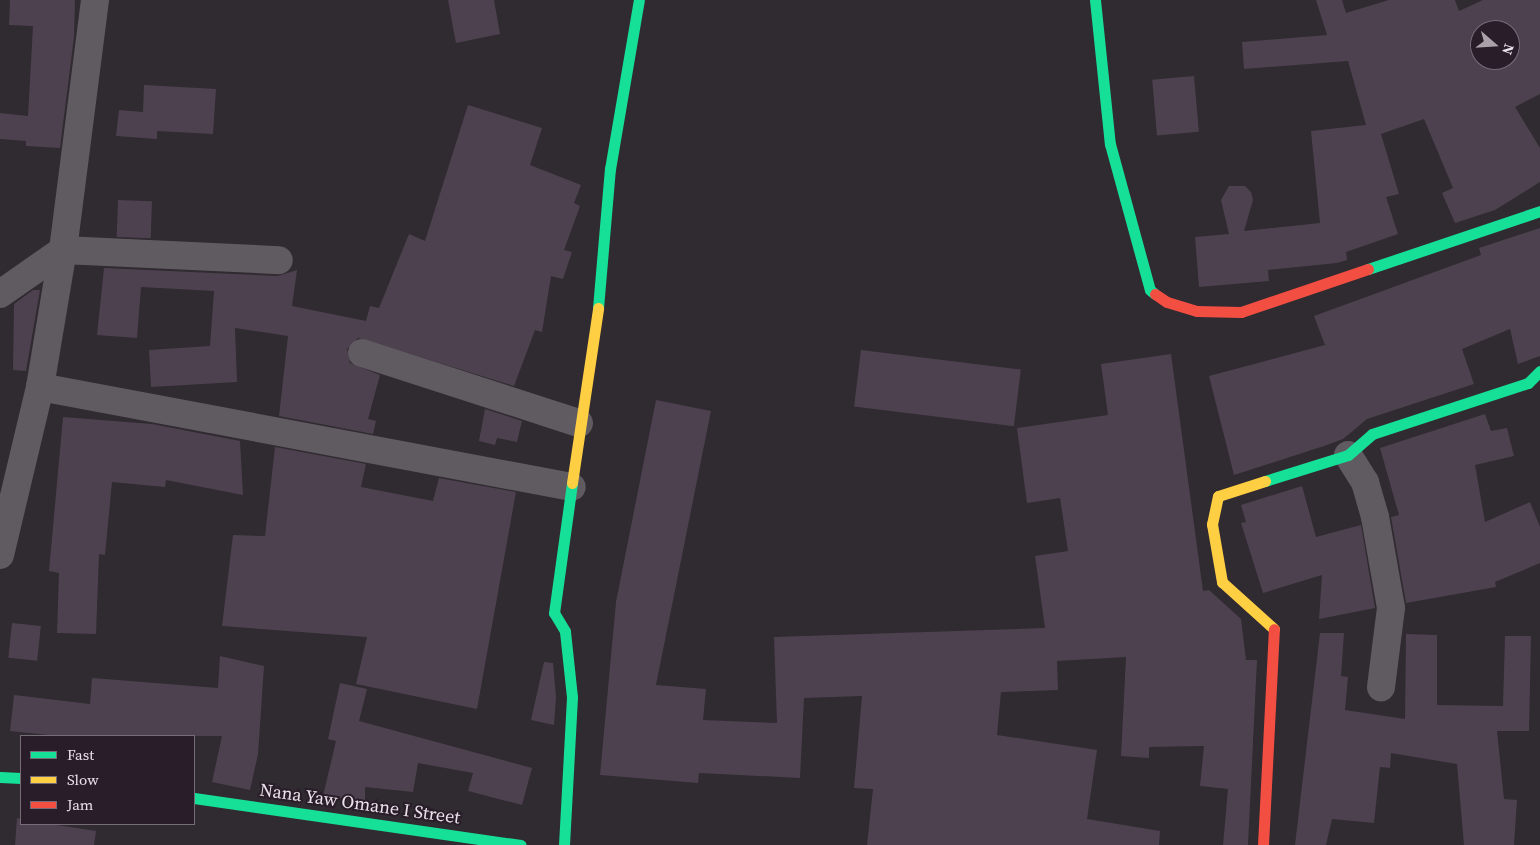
<!DOCTYPE html>
<style>
body{margin:0}
#map{position:relative;width:1540px;height:845px;overflow:hidden;background:#302a31;font-family:"Source Serif 4",serif}
div>[style]{position:absolute}
.building>*{inset:0;background:#4d414f;transform-origin:0 0}
.street>*{height:28px;margin:-14px;padding:0 14px;transform-origin:14px;border-radius:14px;background:#605b61}
.fast>*{height:11px;margin:-5.5px;padding:0 5.5px;transform-origin:5.5px;border-radius:5.5px;background:#16e098}
.slow>*{height:11px;margin:-5.5px;padding:0 5.5px;transform-origin:5.5px;border-radius:5.5px;background:#ffcf43}
.jam>*{height:11px;margin:-5.5px;padding:0 5.5px;transform-origin:5.5px;border-radius:5.5px;background:#f24e42}
span{translate:-50% -50%;white-space:nowrap;text-align:center;line-height:1.15;-webkit-text-stroke:4px #291d2a;paint-order:stroke}
.street-label{font-size:18px;color:#eae2ea}
.legend{position:absolute;left:20px;top:735px;width:175px;height:90px;box-sizing:border-box;background:#291d2a;border:1px solid #766c77;margin:0;padding:6px 9px;list-style:none;font-size:15px;color:#eae2ea}
.legend li{display:flex;align-items:center;gap:10px;height:25px}
.legend b{width:25px;border:1px solid #766c77}
.north{position:absolute;left:1470px;top:20px;width:50px;height:50px;box-sizing:border-box;background:#291d2a;border:1px solid #766c77;border-radius:50%;rotate:109deg;font-size:14px;font-weight:700;line-height:20px;text-align:center;color:#eae2ea}
.north::after{content:'';display:block;margin:auto;width:18px;height:22px;background:#a9a2a9;clip-path:polygon(50% 0,100% 100%,50% 72%,0 100%)}
</style>
<div id="map">
<div class="building">
<i style="clip-path:polygon(10px 0,75px 0,74px 37px,60px 148px,26px 146px,26px 141px,0 139px,0 113px,28px 116px,33px 26px,9px 25px)"></i>
<i style="clip-path:polygon(448px 0,494px 0,500px 34px,456px 43px)"></i>
<i style="clip-path:polygon(evenodd,1316px 0,1342px 0,1346px 13px,1389px 0,1455px 0,1459px 11px,1483px 0,1540px 0,1540px 94px,1515px 107px,1540px 148px,1540px 182px,1495px 210px,1455px 223px,1442px 193px,1453px 188px,1424px 119px,1381px 134px,1399px 194px,1386px 197px,1398px 234px,1346px 252px,1347px 260px,1337px 263px,1268px 270px,1269px 281px,1199px 287px,1195px 237px,1229px 234px,1221px 200px,1229px 186px,1245px 186px,1251px 192px,1253px 200px,1244px 231px,1320px 223px,1311px 131px,1366px 125px,1348px 61px,1244px 69px,1242px 42px,1327px 35px,1316px 0,1480px 30px,1510px 30px,1510px 60px,1480px 60px,1480px 30px)"></i>
<i style="left:1194px;top:76px;width:56px;height:42px;rotate:85deg"></i>
<i style="clip-path:polygon(144px 85px,216px 89px,213px 134px,157px 131px,157px 139px,116px 136px,119px 110px,143px 112px)"></i>
<i style="clip-path:polygon(468px 105px,542px 128px,530px 165px,581px 185px,574px 203px,580px 206px,564px 250px,572px 252px,563px 279px,551px 276px,542px 332px,535px 330px,514px 386px,358px 338px,347px 349px,350px 363px,380px 375px,368px 419px,376px 421px,373px 434px,279px 416px,288px 336px,235px 328px,237px 382px,151px 387px,149px 350px,210px 346px,214px 291px,141px 287px,137px 338px,97px 335px,104px 268px,278px 276px,297px 270px,292px 306px,366px 321px,370px 306px,379px 308px,409px 234px,425px 241px)"></i>
<i style="left:118px;top:200px;width:34px;height:37px;rotate:2deg"></i>
<i style="clip-path:polygon(1540px 228px,1540px 356px,1518px 364px,1510px 329px,1462px 349px,1474px 384px,1367px 419px,1343px 439px,1324px 446px,1234px 475px,1209px 376px,1325px 345px,1314px 316px,1481px 255px,1479px 248px)"></i>
<i style="clip-path:polygon(33px 290px,40px 290px,26px 371px,13px 370px,14px 304px)"></i>
<i style="left:861px;top:350px;width:161px;height:57px;rotate:7deg"></i>
<i style="clip-path:polygon(1171px 354px,1203px 591px,1209px 590px,1241px 619px,1246px 660px,1257px 660px,1248px 845px,1223px 845px,1228px 789px,1200px 786px,1204px 746px,1149px 747px,1149px 758px,1121px 756px,1126px 657px,1057px 661px,1058px 690px,1001px 692px,997px 735px,1097px 750px,1087px 819px,1160px 831px,1159px 845px,867px 845px,873px 789px,854px 788px,862px 696px,804px 698px,800px 778px,699px 773px,698px 783px,600px 775px,616px 602px,656px 400px,711px 411px,656px 685px,706px 689px,703px 720px,777px 723px,774px 637px,1045px 628px,1035px 556px,1068px 551px,1060px 498px,1027px 503px,1017px 428px,1108px 415px,1101px 364px)"></i>
<i style="clip-path:polygon(485px 409px,522px 421px,517px 442px,497px 438px,495px 445px,479px 441px)"></i>
<i style="clip-path:polygon(1485px 414px,1491px 431px,1507px 428px,1514px 456px,1475px 465px,1485px 522px,1530px 502px,1540px 527px,1540px 563px,1495px 582px,1496px 587px,1406px 603px,1391px 517px,1399px 515px,1380px 448px)"></i>
<i style="clip-path:polygon(63px 417px,152px 424px,240px 441px,243px 495px,166px 480px,165px 487px,112px 482px,105px 555px,99px 554px,96px 634px,57px 633px,59px 573px,49px 571px)"></i>
<i style="clip-path:polygon(275px 447px,366px 464px,361px 487px,433px 501px,439px 478px,516px 492px,477px 709px,356px 684px,367px 637px,222px 626px,233px 535px,265px 536px)"></i>
<i style="clip-path:polygon(1302px 486px,1316px 537px,1361px 525px,1375px 608px,1319px 619px,1322px 575px,1263px 593px,1241px 523px,1246px 522px,1241px 505px)"></i>
<i style="left:12px;top:623px;width:29px;height:35px;rotate:6deg"></i>
<i style="clip-path:polygon(1320px 633px,1344px 633px,1341px 676px,1348px 677px,1345px 710px,1405px 719px,1406px 634px,1437px 635px,1437px 705px,1503px 706px,1505px 636px,1531px 636px,1529px 731px,1497px 731px,1504px 799px,1517px 800px,1514px 845px,1464px 845px,1457px 764px,1391px 753px,1390px 768px,1380px 767px,1374px 823px,1332px 819px,1326px 845px,1295px 845px)"></i>
<i style="clip-path:polygon(220px 656px,264px 666px,258px 754px,250px 790px,212px 782px,222px 736px,58px 736px,10px 731px,14px 695px,90px 704px,92px 678px,218px 688px)"></i>
<i style="clip-path:polygon(544px 662px,553px 663px,556px 697px,554px 725px,531px 720px)"></i>
<i style="clip-path:polygon(340px 683px,367px 689px,359px 721px,532px 768px,522px 805px,468px 791px,473px 773px,418px 763px,413px 792px,365px 787px,365px 801px,323px 796px,336px 741px,328px 739px)"></i>
<i style="clip-path:polygon(17px 818px,21px 819px,21px 824px,50px 824px,96px 831px,94px 845px,15px 845px)"></i>
</div>
<div class="street">
<i style="left:0;top:294px;width:77px;rotate:-34.9deg"></i>
<i style="left:63px;top:250px;width:216px;rotate:2.7deg"></i>
<i style="left:362px;top:353px;width:228px;rotate:17.9deg"></i>
<i style="left:40px;top:387px;width:541px;rotate:10.65deg"></i>
<i style="left:1348px;top:455px;width:32px;rotate:58deg"></i>
<i style="left:1365px;top:482px;width:36px;rotate:74deg"></i>
<i style="left:1375px;top:517px;width:92px;rotate:80deg"></i>
<i style="left:1391px;top:608px;width:80px;rotate:97.2deg"></i>
<i style="left:0;top:555px;width:173px;rotate:-76.6deg"></i>
<i style="left:40px;top:387px;width:139px;rotate:-80.5deg"></i>
<i style="left:63px;top:250px;width:252px;rotate:-82.7deg"></i>
</div>
<div class="fast">
<i style="left:1095px;top:0;width:145px;rotate:84.1deg"></i>
<i style="left:1110px;top:144px;width:151px;rotate:74.7deg"></i>
<i style="left:1150px;top:290px;width:6px;rotate:39deg"></i>
<i style="left:1368px;top:269px;width:182px;rotate:-18.6deg"></i>
<i style="left:598px;top:308px;width:140px;rotate:-85.1deg"></i>
<i style="left:610px;top:169px;width:171px;rotate:-80.3deg"></i>
<i style="left:1265px;top:481px;width:87px;rotate:-17.4deg"></i>
<i style="left:1348px;top:455px;width:32px;rotate:-41deg"></i>
<i style="left:1372px;top:434px;width:164px;rotate:-18.1deg"></i>
<i style="left:1528px;top:383px;width:17px;rotate:-45deg"></i>
<i style="left:0;top:777px;width:21px;rotate:3deg"></i>
<i style="left:194px;top:798px;width:330px;rotate:8.2deg"></i>
<i style="left:564px;top:845px;width:148px;rotate:-86.9deg"></i>
<i style="left:572px;top:697px;width:66px;rotate:-96.1deg"></i>
<i style="left:565px;top:631px;width:21px;rotate:-121deg"></i>
<i style="left:554px;top:613px;width:131px;rotate:-82.1deg"></i>
</div>
<div class="slow">
<i style="left:1265px;top:481px;width:49px;rotate:162.3deg"></i>
<i style="left:1218px;top:496px;width:29px;rotate:102deg"></i>
<i style="left:1212px;top:524px;width:59px;rotate:80.2deg"></i>
<i style="left:1222px;top:582px;width:70px;rotate:42.1deg"></i>
<i style="left:572px;top:483px;width:177px;rotate:-81.5deg"></i>
</div>
<div class="jam">
<i style="left:1155px;top:294px;width:14px;rotate:34deg"></i>
<i style="left:1167px;top:302px;width:31px;rotate:17deg"></i>
<i style="left:1197px;top:311px;width:44px;rotate:1.3deg"></i>
<i style="left:1241px;top:312px;width:134px;rotate:-18.7deg"></i>
<i style="left:1263px;top:845px;width:216px;rotate:-87.1deg"></i>
</div>
<div class="street-label">
<span style="left:360px;top:804px;rotate:8deg">Nana Yaw Omane I Street</span>
</div>
<ul class="legend">
<li><b style="height:6px;background:#16e098"></b>Fast</li>
<li><b style="height:6px;background:#ffcf43"></b>Slow</li>
<li><b style="height:6px;background:#f24e42"></b>Jam</li>
</ul>
<div class="north">N</div>
</div>
